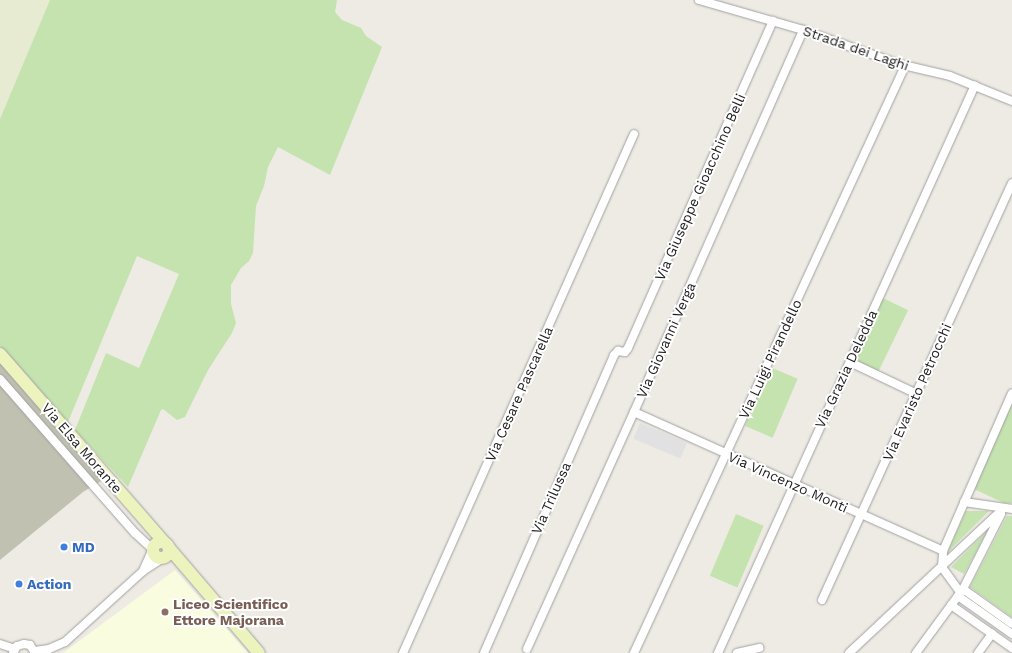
<!DOCTYPE html>
<style>
body{margin:0}
#map{position:relative;width:1012px;height:653px;overflow:hidden;background:#eeebe4;font-family:"Work Sans",sans-serif}
div>[style]{position:absolute}
.education>*{inset:0;background:#f9fcdf}
.construction>*{inset:0;background:#c0c1b1}
.farmland>*{inset:0;background:#e7ebd1}
.grass>*{inset:0;background:#c4e3af;transform-origin:0 0}
.parking>*{inset:0;background:#e1e1e1;transform-origin:0 0}
.roads{filter:drop-shadow(0 0 1px #a1a1a1) drop-shadow(0 0 1px #a1a1a1)}
.street>*{height:8px;margin:-4px;padding:0 4px;transform-origin:4px;border-radius:4px;background:#fff}
.secondary>*{height:12px;margin:-6px;padding:0 6px;transform-origin:6px;border-radius:6px;background:#ecf3bd}
.secondary>.ring{margin:-6px;padding:0;box-sizing:content-box;background:none;border:12px solid #ecf3bd;border-radius:50%}
.dots>*{width:11px;height:11px;translate:-50% -50%;box-sizing:border-box;border:2px solid #fff;border-radius:50%}
span{translate:-50% -50%;white-space:nowrap;text-align:center;line-height:1.15;-webkit-text-stroke:4px #fff;paint-order:stroke}
.street-label{font-size:14px;color:#1d1d1d}
.shop-label{font-size:14px;color:#366cbe;font-weight:700}
.left{translate:0 -50%;text-align:left}
.education-label{font-size:14px;color:#785e54;font-weight:700}
</style>
<div id="map">
<div class="education">
<i style="clip-path:polygon(175px 570px,248px 653px,63px 653px)"></i>
</div>
<div class="construction">
<i style="clip-path:polygon(0 363px,103px 480px,83px 492px,0 560px)"></i>
</div>
<div class="farmland">
<i style="clip-path:polygon(0 0,50px 0,0 119px)"></i>
</div>
<div class="grass">
<i style="clip-path:polygon(50px 0,337px 0,335px 12px,342px 20px,361px 28px,366px 36px,382px 47px,330px 175px,278px 147px,268px 167px,264px 186px,256px 206px,253px 253px,249px 261px,241px 268px,231px 285px,231px 304px,236px 323px,232px 333px,208px 370px,185px 417px,177px 420px,163px 409px,161px 410px,128px 487px,75px 430px,106px 353px,139px 368px,179px 274px,137px 256px,68px 422px,0 346px,0 119px)"></i>
<i style="left:883px;top:298px;width:28px;height:68px;rotate:26deg"></i>
<i style="left:770px;top:367px;width:30px;height:64px;rotate:23deg"></i>
<i style="clip-path:polygon(1012px 403px,1012px 503px,1004px 503px,974px 489px)"></i>
<i style="clip-path:polygon(966px 511px,989px 511px,947px 553px)"></i>
<i style="left:736px;top:514px;width:30px;height:67px;rotate:23deg"></i>
<i style="clip-path:polygon(1007px 516px,1012px 516px,1012px 617px,970px 587px)"></i>
<i style="clip-path:polygon(988px 530px,964px 574px,951px 567px)"></i>
</div>
<div class="parking">
<i style="left:640px;top:423px;width:51px;height:17px;rotate:23deg"></i>
</div>
<div class="roads">
<div class="street">
<i style="left:699px;top:0;width:108px;rotate:16.1deg"></i>
<i style="left:803px;top:30px;width:102px;rotate:19.5deg"></i>
<i style="left:899px;top:64px;width:52px;rotate:13.2deg"></i>
<i style="left:950px;top:76px;width:67px;rotate:22deg"></i>
<i style="left:850px;top:362px;width:74px;rotate:25.5deg"></i>
<i style="left:0;top:379px;width:205px;rotate:48.8deg"></i>
<i style="left:135px;top:533px;width:23px;rotate:43deg"></i>
<i style="left:634px;top:412px;width:339px;rotate:24.2deg"></i>
<i style="left:964px;top:502px;width:49px;rotate:8.3deg"></i>
<i style="left:143px;top:571px;width:22px;rotate:-66deg"></i>
<i style="left:963px;top:589px;width:60px;rotate:35.5deg"></i>
<i style="left:960px;top:592px;width:31px;rotate:-126deg"></i>
<i style="left:942px;top:567px;width:16px;rotate:-86deg"></i>
<i style="left:943px;top:551px;width:172px;rotate:-66.4deg"></i>
<i style="left:958px;top:596px;width:66px;rotate:35.1deg"></i>
<i style="left:822px;top:600px;width:458px;rotate:-65.5deg"></i>
<i style="left:951px;top:605px;width:75px;rotate:35.2deg"></i>
<i style="left:0;top:644px;width:16px;rotate:18deg"></i>
<i style="left:527px;top:649px;width:260px;rotate:-65.7deg"></i>
<i style="left:634px;top:412px;width:418px;rotate:-66.1deg"></i>
<i style="left:35px;top:651px;width:14px;rotate:-8deg"></i>
<i style="left:49px;top:649px;width:17px;rotate:-24deg"></i>
<i style="left:65px;top:642px;width:105px;rotate:-42.3deg"></i>
<i style="left:143px;top:571px;width:24px;rotate:-33deg"></i>
<i style="left:13px;top:653px;width:8px;rotate:-60deg"></i>
<i style="left:17px;top:646px;width:7px;rotate:-16deg"></i>
<i style="left:24px;top:644px;width:6px;rotate:9deg"></i>
<i style="left:30px;top:645px;width:9px;rotate:58deg"></i>
<i style="left:403px;top:653px;width:568px;rotate:-66.01deg"></i>
<i style="left:484px;top:653px;width:325px;rotate:-66.4deg"></i>
<i style="left:614px;top:355px;width:6px;rotate:-45deg"></i>
<i style="left:618px;top:351px;width:7px;rotate:8deg"></i>
<i style="left:625px;top:352px;width:5px;rotate:-53deg"></i>
<i style="left:628px;top:348px;width:358px;rotate:-66.1deg"></i>
<i style="left:634px;top:653px;width:647px;rotate:-65.22deg"></i>
<i style="left:718px;top:653px;width:623px;rotate:-65.65deg"></i>
<i style="left:737px;top:653px;width:23px;rotate:-13deg"></i>
<i style="left:849px;top:653px;width:211px;rotate:-43.1deg"></i>
<i style="left:916px;top:653px;width:79px;rotate:-53.7deg"></i>
<i style="left:963px;top:589px;width:84px;rotate:-63.1deg"></i>
<i style="left:978px;top:653px;width:24px;rotate:-54deg"></i>
</div>
<div class="secondary">
<i style="left:0;top:354px;width:251px;rotate:48.9deg"></i>
<i class="ring" style="left:153px;top:542px;width:4px;height:4px"></i>
<i style="left:169px;top:548px;width:138px;rotate:49.4deg"></i>
</div>
</div>
<div class="dots">
<i style="left:64px;top:547px;background:#3f7fe0"></i>
<i style="left:19px;top:584px;background:#3f7fe0"></i>
<i style="left:165px;top:612px;background:#8d6e63"></i>
</div>
<div class="street-label">
<span style="left:856px;top:48px;rotate:19deg">Strada dei Laghi</span>
<span style="left:700px;top:187px;rotate:-66deg">Via Giuseppe Gioacchino Belli</span>
<span style="left:666px;top:340px;rotate:-66deg">Via Giovanni Verga</span>
<span style="left:770px;top:359px;rotate:-65deg">Via Luigi Pirandello</span>
<span style="left:846px;top:369px;rotate:-65deg">Via Grazia Deledda</span>
<span style="left:917px;top:392px;rotate:-66deg">Via Evaristo Petrocchi</span>
<span style="left:519px;top:394px;rotate:-66deg">Via Cesare Pascarella</span>
<span style="left:82px;top:448px;rotate:49deg">Via Elsa Morante</span>
<span style="left:788px;top:482px;rotate:24deg">Via Vincenzo Monti</span>
<span style="left:551px;top:498px;rotate:-66deg">Via Trilussa</span>
</div>
<div class="shop-label">
<span class="left" style="left:72px;top:547px">MD</span>
<span class="left" style="left:27px;top:584px">Action</span>
</div>
<div class="education-label">
<span class="left" style="left:173px;top:612px">Liceo Scientifico<br>Ettore Majorana</span>
</div>
</div>
